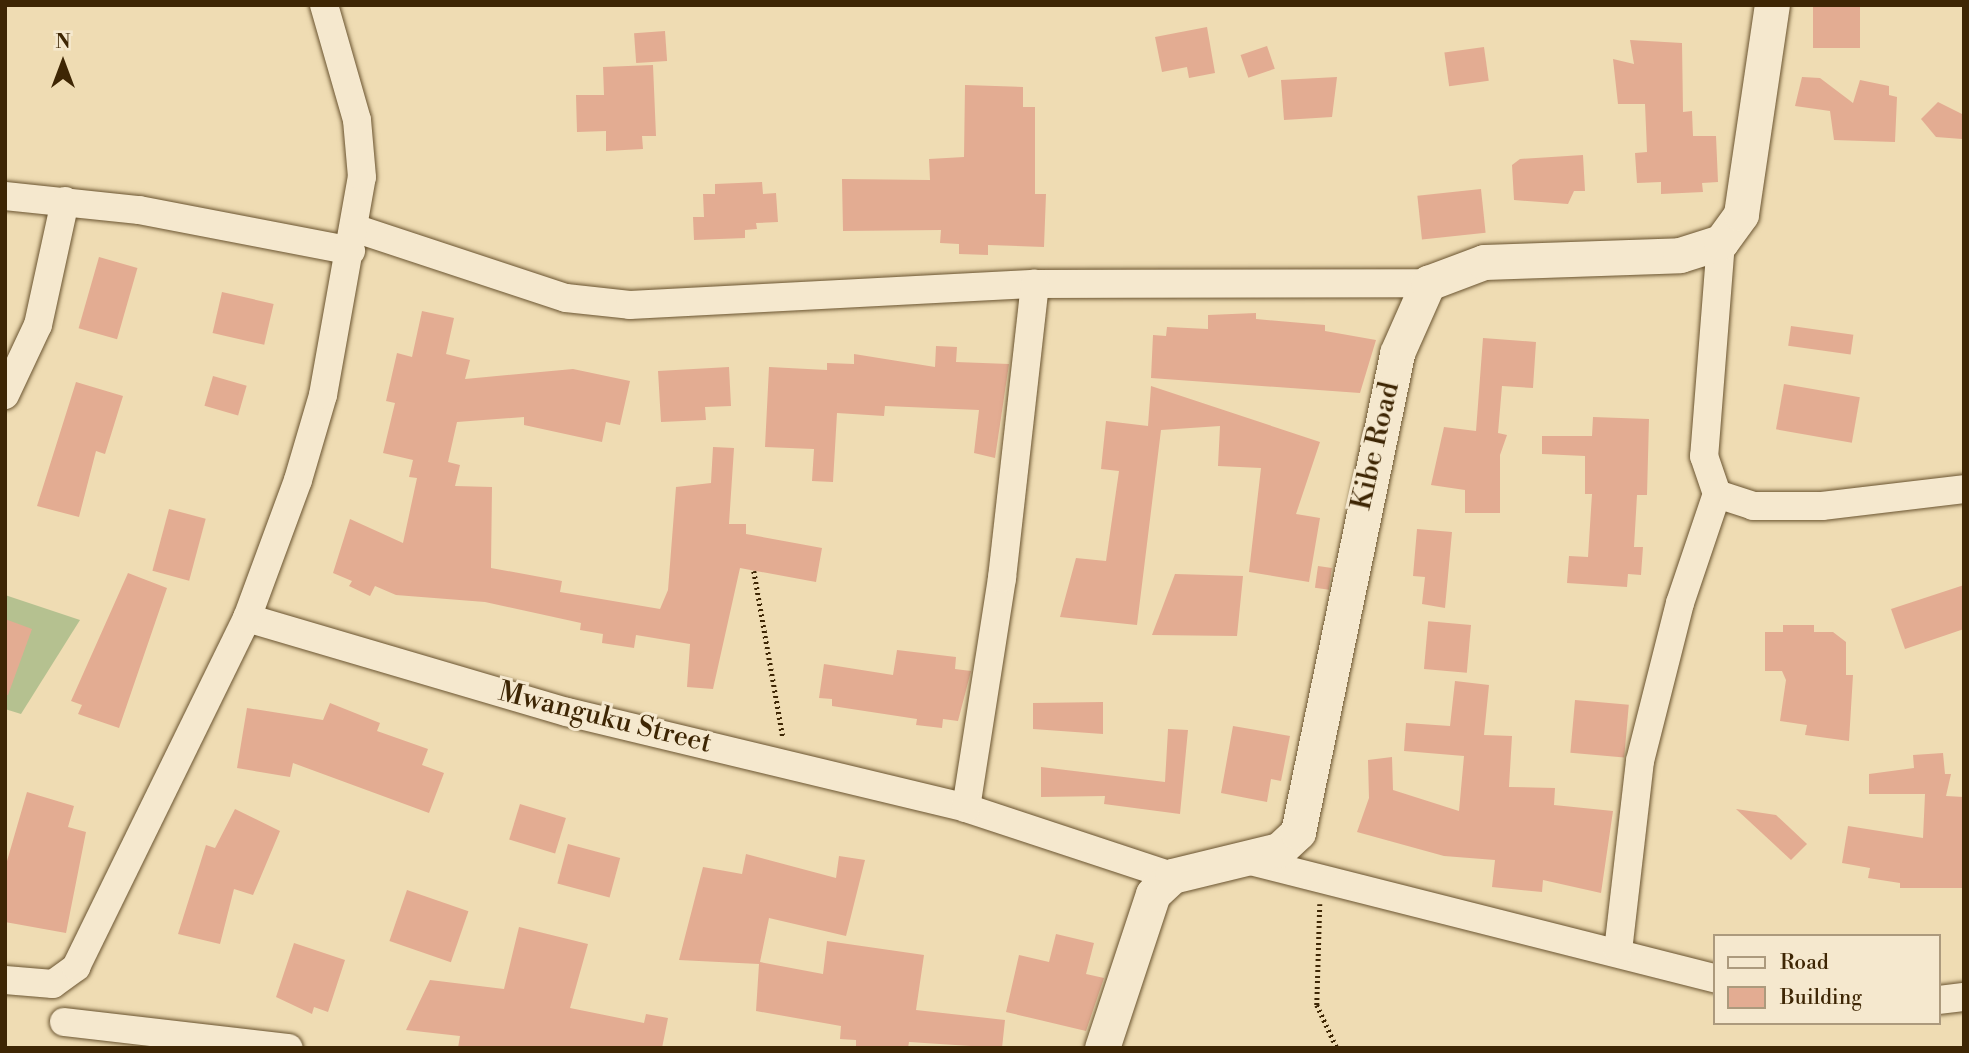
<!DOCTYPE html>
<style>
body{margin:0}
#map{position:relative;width:1969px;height:1053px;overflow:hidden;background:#efdcb3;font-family:"Libre Bodoni",serif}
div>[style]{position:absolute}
.green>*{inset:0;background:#b5c190}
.building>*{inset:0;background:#e3ac92;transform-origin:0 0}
.path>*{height:4.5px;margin-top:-2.25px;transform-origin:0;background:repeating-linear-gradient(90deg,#3e2604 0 2px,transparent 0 5.5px)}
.roads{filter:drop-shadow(0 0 2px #6a5430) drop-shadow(0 0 2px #6a5430)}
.minor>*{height:28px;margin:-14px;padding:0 14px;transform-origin:14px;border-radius:14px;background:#f5e8ce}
.tertiary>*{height:35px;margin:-17.5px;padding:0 17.5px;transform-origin:17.5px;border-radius:17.5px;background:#f5e8ce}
span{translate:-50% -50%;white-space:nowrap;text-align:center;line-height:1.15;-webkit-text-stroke:6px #f5e8ce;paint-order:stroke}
.street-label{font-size:28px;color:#3e2604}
.frame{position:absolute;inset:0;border:7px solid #3e2604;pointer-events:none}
.legend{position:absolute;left:1713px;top:934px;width:228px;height:91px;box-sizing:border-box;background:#f5e8ce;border:2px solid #ac9a7d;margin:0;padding:9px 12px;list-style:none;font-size:21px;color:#3e2604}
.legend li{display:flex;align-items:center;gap:14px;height:35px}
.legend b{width:35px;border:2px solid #ac9a7d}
.north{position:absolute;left:28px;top:28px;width:70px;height:70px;-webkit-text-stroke:5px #f5e8ce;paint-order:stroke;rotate:0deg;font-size:19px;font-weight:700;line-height:28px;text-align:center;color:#3e2604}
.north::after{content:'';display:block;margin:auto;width:24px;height:32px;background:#3e2604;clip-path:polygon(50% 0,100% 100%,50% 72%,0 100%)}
</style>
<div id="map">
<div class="green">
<i style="clip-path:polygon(5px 595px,80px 620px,21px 714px,5px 709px)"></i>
</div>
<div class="building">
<i style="left:1813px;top:5px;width:47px;height:43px"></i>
<i style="clip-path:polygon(1207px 27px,1215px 73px,1189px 78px,1187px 67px,1162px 72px,1155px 37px)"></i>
<i style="left:665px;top:31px;width:30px;height:31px;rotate:86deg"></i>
<i style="clip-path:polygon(1630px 40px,1682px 43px,1683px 112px,1692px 111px,1693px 136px,1716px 136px,1718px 182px,1702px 183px,1703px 192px,1661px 194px,1661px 182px,1637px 183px,1635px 153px,1647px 152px,1645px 104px,1618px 104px,1613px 59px,1634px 64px)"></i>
<i style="left:1267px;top:46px;width:24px;height:28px;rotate:71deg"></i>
<i style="left:1484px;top:47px;width:34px;height:40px;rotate:82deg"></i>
<i style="clip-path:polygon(653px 65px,656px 136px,642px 136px,643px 149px,606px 151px,606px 131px,577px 132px,576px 95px,604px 95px,603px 67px)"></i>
<i style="clip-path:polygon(1337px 77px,1332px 117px,1284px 120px,1281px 80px)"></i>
<i style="clip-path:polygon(1802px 77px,1820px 78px,1853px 103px,1860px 80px,1889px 86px,1889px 95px,1897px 97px,1895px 142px,1834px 140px,1830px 111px,1795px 106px)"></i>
<i style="clip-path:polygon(965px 85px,1023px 87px,1023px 107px,1035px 107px,1035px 194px,1046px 194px,1044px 247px,988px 245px,988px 255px,959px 254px,959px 244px,940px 243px,941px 230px,843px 231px,842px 179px,930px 180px,929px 159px,964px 157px)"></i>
<i style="clip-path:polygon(1938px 102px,1962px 114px,1962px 139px,1936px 137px,1921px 119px)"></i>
<i style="clip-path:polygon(1583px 155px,1585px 191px,1574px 191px,1568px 204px,1514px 200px,1512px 165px,1520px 159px)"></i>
<i style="clip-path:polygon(762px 182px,763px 194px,776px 193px,778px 222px,756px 223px,757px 229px,745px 230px,745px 238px,694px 240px,693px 217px,704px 217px,703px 194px,715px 194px,715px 184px)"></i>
<i style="left:1481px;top:189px;width:44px;height:64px;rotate:84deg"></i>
<i style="left:99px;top:257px;width:40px;height:74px;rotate:16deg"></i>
<i style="left:222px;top:292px;width:53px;height:42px;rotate:13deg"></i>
<i style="clip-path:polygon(422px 311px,454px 318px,446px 354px,470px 360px,465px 379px,573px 369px,630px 381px,620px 425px,606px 422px,602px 442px,524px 425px,524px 417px,457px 422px,448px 462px,460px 465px,455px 486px,492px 487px,491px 568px,562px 581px,560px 592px,660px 609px,668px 590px,676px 487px,711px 483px,713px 447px,734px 448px,729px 524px,746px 524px,746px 534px,822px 548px,816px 582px,740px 568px,713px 689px,687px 687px,690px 644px,636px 635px,634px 648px,602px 643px,603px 634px,580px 630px,581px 623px,485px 602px,396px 595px,375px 586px,370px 596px,349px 586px,352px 581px,333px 573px,350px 519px,403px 543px,417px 478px,409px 477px,413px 460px,383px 453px,395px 403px,386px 401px,397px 353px,412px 357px)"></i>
<i style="clip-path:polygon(1256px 313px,1256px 319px,1325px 325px,1325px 331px,1376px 340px,1360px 393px,1151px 378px,1153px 335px,1166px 336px,1167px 327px,1208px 329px,1208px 315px)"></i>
<i style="left:1791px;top:326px;width:63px;height:20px;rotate:8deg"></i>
<i style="clip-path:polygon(1483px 338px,1536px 342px,1533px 388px,1502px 386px,1498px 433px,1507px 435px,1500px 455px,1500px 513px,1465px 513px,1465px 490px,1431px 485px,1444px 427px,1476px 431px)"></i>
<i style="clip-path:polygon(936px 346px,957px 347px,956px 362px,1009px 364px,995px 458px,974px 453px,979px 410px,885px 406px,884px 416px,837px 413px,833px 482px,812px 481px,814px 449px,765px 447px,769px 367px,827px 370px,827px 363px,854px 364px,854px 354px,935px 367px)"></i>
<i style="clip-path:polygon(729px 367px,731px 406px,705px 407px,706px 420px,661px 422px,658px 371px)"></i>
<i style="left:213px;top:376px;width:35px;height:31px;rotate:16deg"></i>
<i style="clip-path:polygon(76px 382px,123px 396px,105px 454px,96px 451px,79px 517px,37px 506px)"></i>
<i style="left:1784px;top:384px;width:77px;height:46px;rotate:10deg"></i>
<i style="clip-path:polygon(1151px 386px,1320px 442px,1296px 514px,1320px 518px,1309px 582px,1249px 572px,1261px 468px,1218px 466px,1220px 426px,1161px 430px,1137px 625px,1060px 617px,1076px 558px,1106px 561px,1119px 471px,1101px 469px,1106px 421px,1148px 426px)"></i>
<i style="clip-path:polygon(1593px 417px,1649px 419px,1647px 495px,1637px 495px,1634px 547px,1643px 547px,1641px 575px,1628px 574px,1627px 587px,1567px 583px,1569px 556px,1588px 557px,1592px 494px,1585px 494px,1585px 456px,1542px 454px,1542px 436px,1592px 436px)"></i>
<i style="left:169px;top:509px;width:38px;height:64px;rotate:15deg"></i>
<i style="clip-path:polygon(1417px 529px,1452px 532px,1445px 608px,1422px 604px,1425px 577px,1413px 576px)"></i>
<i style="left:1318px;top:566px;width:14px;height:22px;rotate:8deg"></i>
<i style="clip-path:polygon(128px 573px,167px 588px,119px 728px,78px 714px,82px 705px,71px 701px)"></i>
<i style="clip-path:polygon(1175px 574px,1243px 576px,1237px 636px,1152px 635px)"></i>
<i style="clip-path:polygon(1964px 585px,1964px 629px,1905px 649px,1891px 609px)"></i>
<i style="clip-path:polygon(5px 619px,32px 629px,8px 695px,5px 695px)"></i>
<i style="left:1471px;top:625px;width:48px;height:43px;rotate:95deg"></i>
<i style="clip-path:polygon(1783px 625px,1814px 625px,1814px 632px,1833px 632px,1846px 642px,1846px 675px,1853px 675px,1849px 741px,1805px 735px,1807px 725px,1780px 721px,1786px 680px,1782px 671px,1765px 671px,1765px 632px,1783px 632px)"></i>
<i style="clip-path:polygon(897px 650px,956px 657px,955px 669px,971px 671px,958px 721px,943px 719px,942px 728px,916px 725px,917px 719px,832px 706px,832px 699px,819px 698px,824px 664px,893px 675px)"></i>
<i style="clip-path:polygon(1455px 681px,1489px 685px,1484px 735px,1512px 736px,1509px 787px,1555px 788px,1554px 805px,1613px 811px,1601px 893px,1543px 880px,1542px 892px,1492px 887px,1495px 860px,1444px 856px,1357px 832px,1369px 798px,1368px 760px,1392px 757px,1393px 790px,1459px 811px,1464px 756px,1404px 751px,1406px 723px,1450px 726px)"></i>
<i style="left:1575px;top:700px;width:54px;height:53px;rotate:5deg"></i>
<i style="clip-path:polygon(1103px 702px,1103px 734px,1033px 729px,1033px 703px)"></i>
<i style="clip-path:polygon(330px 703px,380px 723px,377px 731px,428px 749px,422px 765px,444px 773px,429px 813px,293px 763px,290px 777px,237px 768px,247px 708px,323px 720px)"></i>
<i style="clip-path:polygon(1233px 726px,1290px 736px,1281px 781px,1271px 779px,1267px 802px,1221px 793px)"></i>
<i style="clip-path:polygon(1168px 729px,1188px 730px,1180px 814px,1104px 804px,1105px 796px,1041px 797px,1041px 767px,1165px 782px)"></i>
<i style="clip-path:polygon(1943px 753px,1945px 774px,1951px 774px,1946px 796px,1964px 797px,1964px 888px,1900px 888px,1900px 883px,1868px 878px,1870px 868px,1842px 863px,1848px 826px,1923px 838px,1925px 794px,1869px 794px,1869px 774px,1914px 768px,1913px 755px)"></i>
<i style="clip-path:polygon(27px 792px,74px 806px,68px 827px,86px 832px,66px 933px,5px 922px,5px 868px)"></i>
<i style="left:520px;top:804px;width:48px;height:37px;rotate:17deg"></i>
<i style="clip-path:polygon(235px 809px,280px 831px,253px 895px,234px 889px,220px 944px,178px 934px,206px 845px,215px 848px)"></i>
<i style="clip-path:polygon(1736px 809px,1776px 815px,1807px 844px,1791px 860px)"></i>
<i style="left:568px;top:844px;width:54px;height:41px;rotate:15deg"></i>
<i style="clip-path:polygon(746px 854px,836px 878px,839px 856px,865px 860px,846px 936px,769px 918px,760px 962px,823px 974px,827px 941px,924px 955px,916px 1010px,1005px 1020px,1002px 1048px,909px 1042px,908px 1048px,856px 1048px,856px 1040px,840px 1039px,841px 1026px,756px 1011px,759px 964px,679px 960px,703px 867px,742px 874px)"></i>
<i style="left:407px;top:890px;width:65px;height:54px;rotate:19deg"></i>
<i style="clip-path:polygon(519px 927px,588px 944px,570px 1008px,644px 1023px,646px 1014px,668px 1018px,662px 1048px,458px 1048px,460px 1036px,406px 1030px,430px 980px,504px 989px)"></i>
<i style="clip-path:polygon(1056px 934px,1094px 943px,1086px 974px,1104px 978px,1086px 1031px,1006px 1012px,1019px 955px,1049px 962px)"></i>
<i style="clip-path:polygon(294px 943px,345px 960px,328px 1012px,314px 1007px,312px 1014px,276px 997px)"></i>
</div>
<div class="path">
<i style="left:754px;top:571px;width:169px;rotate:80.1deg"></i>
<i style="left:1320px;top:904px;width:101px;rotate:91.7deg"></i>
<i style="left:1317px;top:1005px;width:47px;rotate:65.1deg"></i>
</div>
<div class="roads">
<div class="minor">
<i style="left:5px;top:196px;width:135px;rotate:6deg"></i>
<i style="left:139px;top:210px;width:216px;rotate:10.9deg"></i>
<i style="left:354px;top:228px;width:223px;rotate:18.3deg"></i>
<i style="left:566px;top:298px;width:64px;rotate:6.2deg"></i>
<i style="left:630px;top:305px;width:406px;rotate:-3deg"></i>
<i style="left:1035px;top:284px;width:393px;rotate:-0.1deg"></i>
<i style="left:1721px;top:242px;width:215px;rotate:94.5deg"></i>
<i style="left:1704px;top:456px;width:40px;rotate:71.1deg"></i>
<i style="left:1717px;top:494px;width:38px;rotate:18deg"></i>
<i style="left:1753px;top:506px;width:69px"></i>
<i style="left:1822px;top:506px;width:143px;rotate:-6.8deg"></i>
<i style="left:5px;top:395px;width:77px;rotate:-64.8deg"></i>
<i style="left:38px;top:325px;width:127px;rotate:-77.7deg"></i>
<i style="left:247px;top:618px;width:334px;rotate:16.4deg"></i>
<i style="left:567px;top:712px;width:410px;rotate:13.5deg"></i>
<i style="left:966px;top:808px;width:217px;rotate:18.3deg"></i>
<i style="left:966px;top:808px;width:233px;rotate:-81.1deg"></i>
<i style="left:1002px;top:578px;width:296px;rotate:-83.6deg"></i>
<i style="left:1247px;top:860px;width:483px;rotate:14.2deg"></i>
<i style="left:1618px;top:951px;width:191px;rotate:-83.4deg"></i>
<i style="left:1640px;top:761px;width:163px;rotate:-75.8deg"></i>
<i style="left:1680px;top:603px;width:115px;rotate:-71.3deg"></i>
<i style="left:5px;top:980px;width:48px;rotate:4.8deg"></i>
<i style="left:53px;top:984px;width:29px;rotate:-36deg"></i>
<i style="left:76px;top:967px;width:389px;rotate:-63.9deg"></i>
<i style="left:247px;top:618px;width:147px;rotate:-69.7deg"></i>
<i style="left:298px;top:480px;width:89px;rotate:-73.6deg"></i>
<i style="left:323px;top:395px;width:221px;rotate:-79.9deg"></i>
<i style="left:362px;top:177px;width:57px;rotate:-95deg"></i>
<i style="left:357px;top:120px;width:120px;rotate:-106deg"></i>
<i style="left:1939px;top:1000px;width:25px;rotate:-7deg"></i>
<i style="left:64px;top:1022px;width:226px;rotate:6.6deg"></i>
</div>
<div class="tertiary">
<i style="left:1102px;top:1048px;width:162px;rotate:-71.7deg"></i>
<i style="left:1153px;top:894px;width:26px;rotate:-43deg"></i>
<i style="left:1172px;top:876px;width:110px;rotate:-13.7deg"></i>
<i style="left:1279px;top:850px;width:26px;rotate:-43deg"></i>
<i style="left:1298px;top:832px;width:489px;rotate:-78.3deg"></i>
<i style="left:1397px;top:353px;width:77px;rotate:-66.1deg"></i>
<i style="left:1428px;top:283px;width:60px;rotate:-20.6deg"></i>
<i style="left:1484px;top:262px;width:196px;rotate:-2deg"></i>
<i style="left:1680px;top:255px;width:43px;rotate:-17.6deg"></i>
<i style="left:1721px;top:242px;width:34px;rotate:-54deg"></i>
<i style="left:1741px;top:214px;width:211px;rotate:-81.6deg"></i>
</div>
</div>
<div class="street-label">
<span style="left:1376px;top:446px;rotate:-77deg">Kibe Road</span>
<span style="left:605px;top:718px;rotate:14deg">Mwanguku Street</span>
</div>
<div class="frame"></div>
<ul class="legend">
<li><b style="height:9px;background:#f5e8ce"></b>Road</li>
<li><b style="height:19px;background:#e3ac92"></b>Building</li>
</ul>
<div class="north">N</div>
</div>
